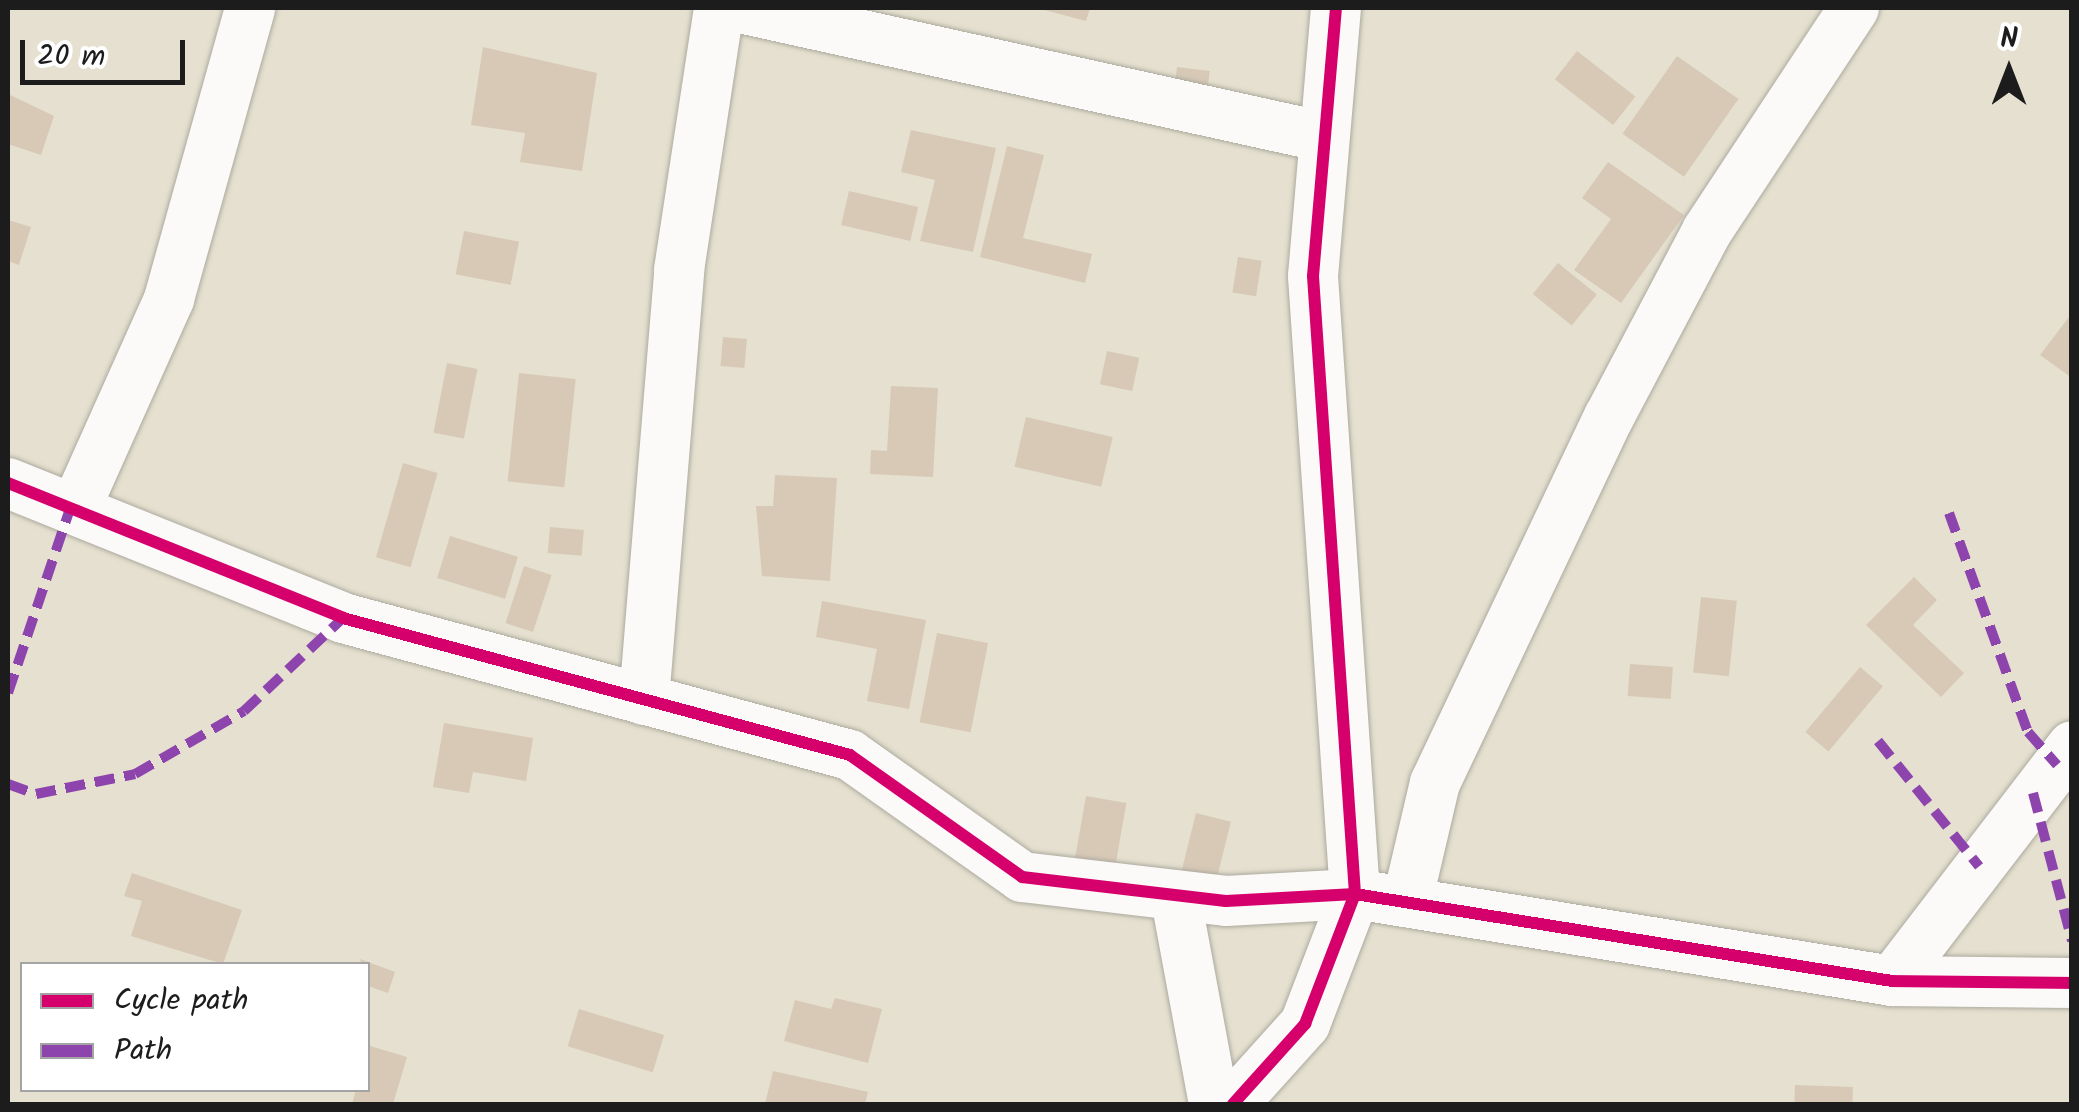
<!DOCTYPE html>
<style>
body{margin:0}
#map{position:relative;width:2079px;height:1112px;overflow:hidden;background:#e5e0cf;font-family:Kalam,sans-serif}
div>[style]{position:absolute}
.building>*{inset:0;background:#d8c9b7;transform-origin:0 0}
.roads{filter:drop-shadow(0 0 2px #acaa9f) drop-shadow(0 0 2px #acaa9f)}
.street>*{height:50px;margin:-25px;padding:0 25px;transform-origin:25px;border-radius:25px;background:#fbfaf8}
.quiet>*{height:10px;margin-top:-5px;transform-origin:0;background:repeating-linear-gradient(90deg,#8e44ad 0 20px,transparent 0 30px)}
.cycleway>*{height:12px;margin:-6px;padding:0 6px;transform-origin:6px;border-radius:6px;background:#d6006c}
span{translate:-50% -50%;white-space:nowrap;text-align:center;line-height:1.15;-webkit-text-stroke:8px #fff;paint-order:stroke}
.frame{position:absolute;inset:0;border:10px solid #1c1c1c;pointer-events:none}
.legend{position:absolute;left:20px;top:962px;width:350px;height:130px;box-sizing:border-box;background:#fff;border:2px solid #a4a4a4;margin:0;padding:12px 18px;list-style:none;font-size:30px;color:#1c1c1c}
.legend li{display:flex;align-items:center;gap:20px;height:50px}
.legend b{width:50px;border:2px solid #a4a4a4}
.north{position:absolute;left:1959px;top:20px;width:100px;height:100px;-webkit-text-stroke:8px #fff;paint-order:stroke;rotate:0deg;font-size:28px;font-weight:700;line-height:40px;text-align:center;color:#1c1c1c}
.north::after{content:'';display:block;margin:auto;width:35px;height:45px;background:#1c1c1c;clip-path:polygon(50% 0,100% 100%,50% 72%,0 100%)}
.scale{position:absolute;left:20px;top:40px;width:165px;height:45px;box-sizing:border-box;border:5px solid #1c1c1c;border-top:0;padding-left:12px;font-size:30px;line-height:35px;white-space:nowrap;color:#1c1c1c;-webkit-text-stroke:8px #fff;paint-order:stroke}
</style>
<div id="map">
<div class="building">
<i style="clip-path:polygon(1037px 8px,1090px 8px,1086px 21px)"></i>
<i style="clip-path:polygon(483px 47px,597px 73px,582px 171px,520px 162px,525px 133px,471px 125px)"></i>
<i style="left:1577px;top:51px;width:74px;height:36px;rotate:38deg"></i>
<i style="left:1677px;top:56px;width:75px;height:95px;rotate:35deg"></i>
<i style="left:1177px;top:67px;width:33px;height:34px;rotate:7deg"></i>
<i style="clip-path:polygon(8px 94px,54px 116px,41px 155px,8px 144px)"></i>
<i style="clip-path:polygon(911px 130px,996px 148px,973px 252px,920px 241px,935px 180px,901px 172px)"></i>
<i style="clip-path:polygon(1007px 146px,1044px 155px,1023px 238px,1092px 254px,1085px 283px,980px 257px)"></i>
<i style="clip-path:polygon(1608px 162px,1684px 215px,1621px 303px,1574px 270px,1611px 219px,1582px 198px)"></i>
<i style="left:849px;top:191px;width:71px;height:35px;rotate:13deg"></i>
<i style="clip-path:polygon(8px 220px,31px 227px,19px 265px,8px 261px)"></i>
<i style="left:464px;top:231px;width:56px;height:44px;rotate:11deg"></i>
<i style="left:1238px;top:257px;width:24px;height:36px;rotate:9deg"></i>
<i style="left:1558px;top:263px;width:50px;height:40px;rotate:39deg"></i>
<i style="clip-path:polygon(2072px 313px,2072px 378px,2040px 355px)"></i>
<i style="left:723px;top:337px;width:24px;height:29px;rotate:5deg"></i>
<i style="left:1107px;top:351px;width:33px;height:34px;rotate:12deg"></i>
<i style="left:447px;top:363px;width:31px;height:71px;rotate:11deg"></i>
<i style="left:519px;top:373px;width:57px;height:109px;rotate:6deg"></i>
<i style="clip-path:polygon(891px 386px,938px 388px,933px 477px,870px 474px,871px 450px,887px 451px)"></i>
<i style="left:1026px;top:417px;width:89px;height:51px;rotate:13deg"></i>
<i style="left:403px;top:463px;width:36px;height:98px;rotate:16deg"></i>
<i style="clip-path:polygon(775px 475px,837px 478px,830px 581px,762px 576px,756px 506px,773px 506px)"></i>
<i style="left:550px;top:527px;width:34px;height:26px;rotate:5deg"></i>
<i style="left:450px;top:536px;width:71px;height:44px;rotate:17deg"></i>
<i style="left:524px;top:566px;width:29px;height:60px;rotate:18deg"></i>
<i style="clip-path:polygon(1914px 577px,1937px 600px,1913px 625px,1964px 673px,1941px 697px,1866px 625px)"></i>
<i style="left:1701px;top:597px;width:36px;height:76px;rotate:6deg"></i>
<i style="clip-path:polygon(822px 601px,926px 620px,909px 709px,867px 701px,877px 649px,816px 637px)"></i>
<i style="left:937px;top:633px;width:52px;height:91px;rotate:11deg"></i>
<i style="left:1630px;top:664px;width:43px;height:32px;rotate:4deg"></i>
<i style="left:1860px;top:667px;width:30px;height:85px;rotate:40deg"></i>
<i style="clip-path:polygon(444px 723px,533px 738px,526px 781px,473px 772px,469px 793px,433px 787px)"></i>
<i style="left:1086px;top:796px;width:41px;height:70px;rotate:10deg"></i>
<i style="left:1196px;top:813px;width:36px;height:68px;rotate:14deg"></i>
<i style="clip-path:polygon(132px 873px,242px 910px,223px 964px,131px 936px,142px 901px,124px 896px)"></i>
<i style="clip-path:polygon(360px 959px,395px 972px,388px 993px,368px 986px)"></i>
<i style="clip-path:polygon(835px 998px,882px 1009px,868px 1063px,784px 1041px,795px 1000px,831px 1009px)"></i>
<i style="left:579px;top:1009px;width:89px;height:39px;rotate:17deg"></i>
<i style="clip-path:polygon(370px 1046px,407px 1057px,393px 1104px,352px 1104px,356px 1090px,368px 1090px)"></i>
<i style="clip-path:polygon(773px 1071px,868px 1092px,865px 1104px,765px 1104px)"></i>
<i style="left:1795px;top:1085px;width:58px;height:19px;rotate:2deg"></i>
</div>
<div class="roads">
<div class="street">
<i style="left:740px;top:8px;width:594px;rotate:12.45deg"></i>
<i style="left:8px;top:483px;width:361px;rotate:21.9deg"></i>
<i style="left:343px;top:618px;width:525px;rotate:15.12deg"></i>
<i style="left:850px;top:755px;width:211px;rotate:35.3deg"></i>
<i style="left:1022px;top:877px;width:205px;rotate:6.7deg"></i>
<i style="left:1226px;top:901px;width:129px;rotate:-3.1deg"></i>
<i style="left:1355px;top:894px;width:544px;rotate:9.2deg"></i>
<i style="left:1892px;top:981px;width:180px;rotate:0.6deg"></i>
<i style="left:77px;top:505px;width:226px;rotate:-65.9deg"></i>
<i style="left:169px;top:299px;width:302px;rotate:-74.4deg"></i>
<i style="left:644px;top:700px;width:431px;rotate:-85.3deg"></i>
<i style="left:679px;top:270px;width:265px;rotate:-81.3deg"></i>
<i style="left:1176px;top:899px;width:208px;rotate:79.5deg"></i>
<i style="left:1407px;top:902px;width:122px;rotate:-76.8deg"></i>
<i style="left:1435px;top:783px;width:405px;rotate:-64.6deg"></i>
<i style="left:1609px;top:417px;width:210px;rotate:-62.2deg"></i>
<i style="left:1707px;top:231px;width:267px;rotate:-56.6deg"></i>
<i style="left:1892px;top:981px;width:296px;rotate:-52.5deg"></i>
<i style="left:1233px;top:1104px;width:108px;rotate:-48deg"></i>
<i style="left:1305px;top:1024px;width:139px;rotate:-69deg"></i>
<i style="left:1355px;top:894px;width:619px;rotate:-93.89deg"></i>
<i style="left:1313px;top:276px;width:269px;rotate:-85.1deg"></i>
</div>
</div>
<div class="quiet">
<i style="left:1949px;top:513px;width:233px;rotate:70.2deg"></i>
<i style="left:2028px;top:732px;width:44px;rotate:48.7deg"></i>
<i style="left:8px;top:693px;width:200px;rotate:-71.4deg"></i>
<i style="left:1878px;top:741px;width:161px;rotate:51.1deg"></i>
<i style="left:8px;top:784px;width:30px;rotate:20deg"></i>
<i style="left:36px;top:794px;width:101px;rotate:-11.4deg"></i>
<i style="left:135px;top:774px;width:126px;rotate:-30deg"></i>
<i style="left:244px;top:711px;width:136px;rotate:-43.2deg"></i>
<i style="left:2033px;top:793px;width:153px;rotate:75.2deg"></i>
</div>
<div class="cycleway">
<i style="left:8px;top:483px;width:361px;rotate:21.9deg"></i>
<i style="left:343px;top:618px;width:525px;rotate:15.12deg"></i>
<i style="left:850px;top:755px;width:211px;rotate:35.3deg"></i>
<i style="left:1022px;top:877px;width:205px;rotate:6.7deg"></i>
<i style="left:1226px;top:901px;width:129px;rotate:-3.1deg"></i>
<i style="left:1355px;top:894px;width:544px;rotate:9.2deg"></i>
<i style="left:1892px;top:981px;width:180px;rotate:0.6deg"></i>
<i style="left:1233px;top:1104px;width:108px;rotate:-48deg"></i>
<i style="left:1305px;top:1024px;width:139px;rotate:-69deg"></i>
<i style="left:1355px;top:894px;width:619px;rotate:-93.89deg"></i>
<i style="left:1313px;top:276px;width:269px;rotate:-85.1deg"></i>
</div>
<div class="frame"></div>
<ul class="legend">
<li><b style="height:12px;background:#d6006c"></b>Cycle path</li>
<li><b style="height:12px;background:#8e44ad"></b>Path</li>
</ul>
<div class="north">N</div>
<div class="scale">20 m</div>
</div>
